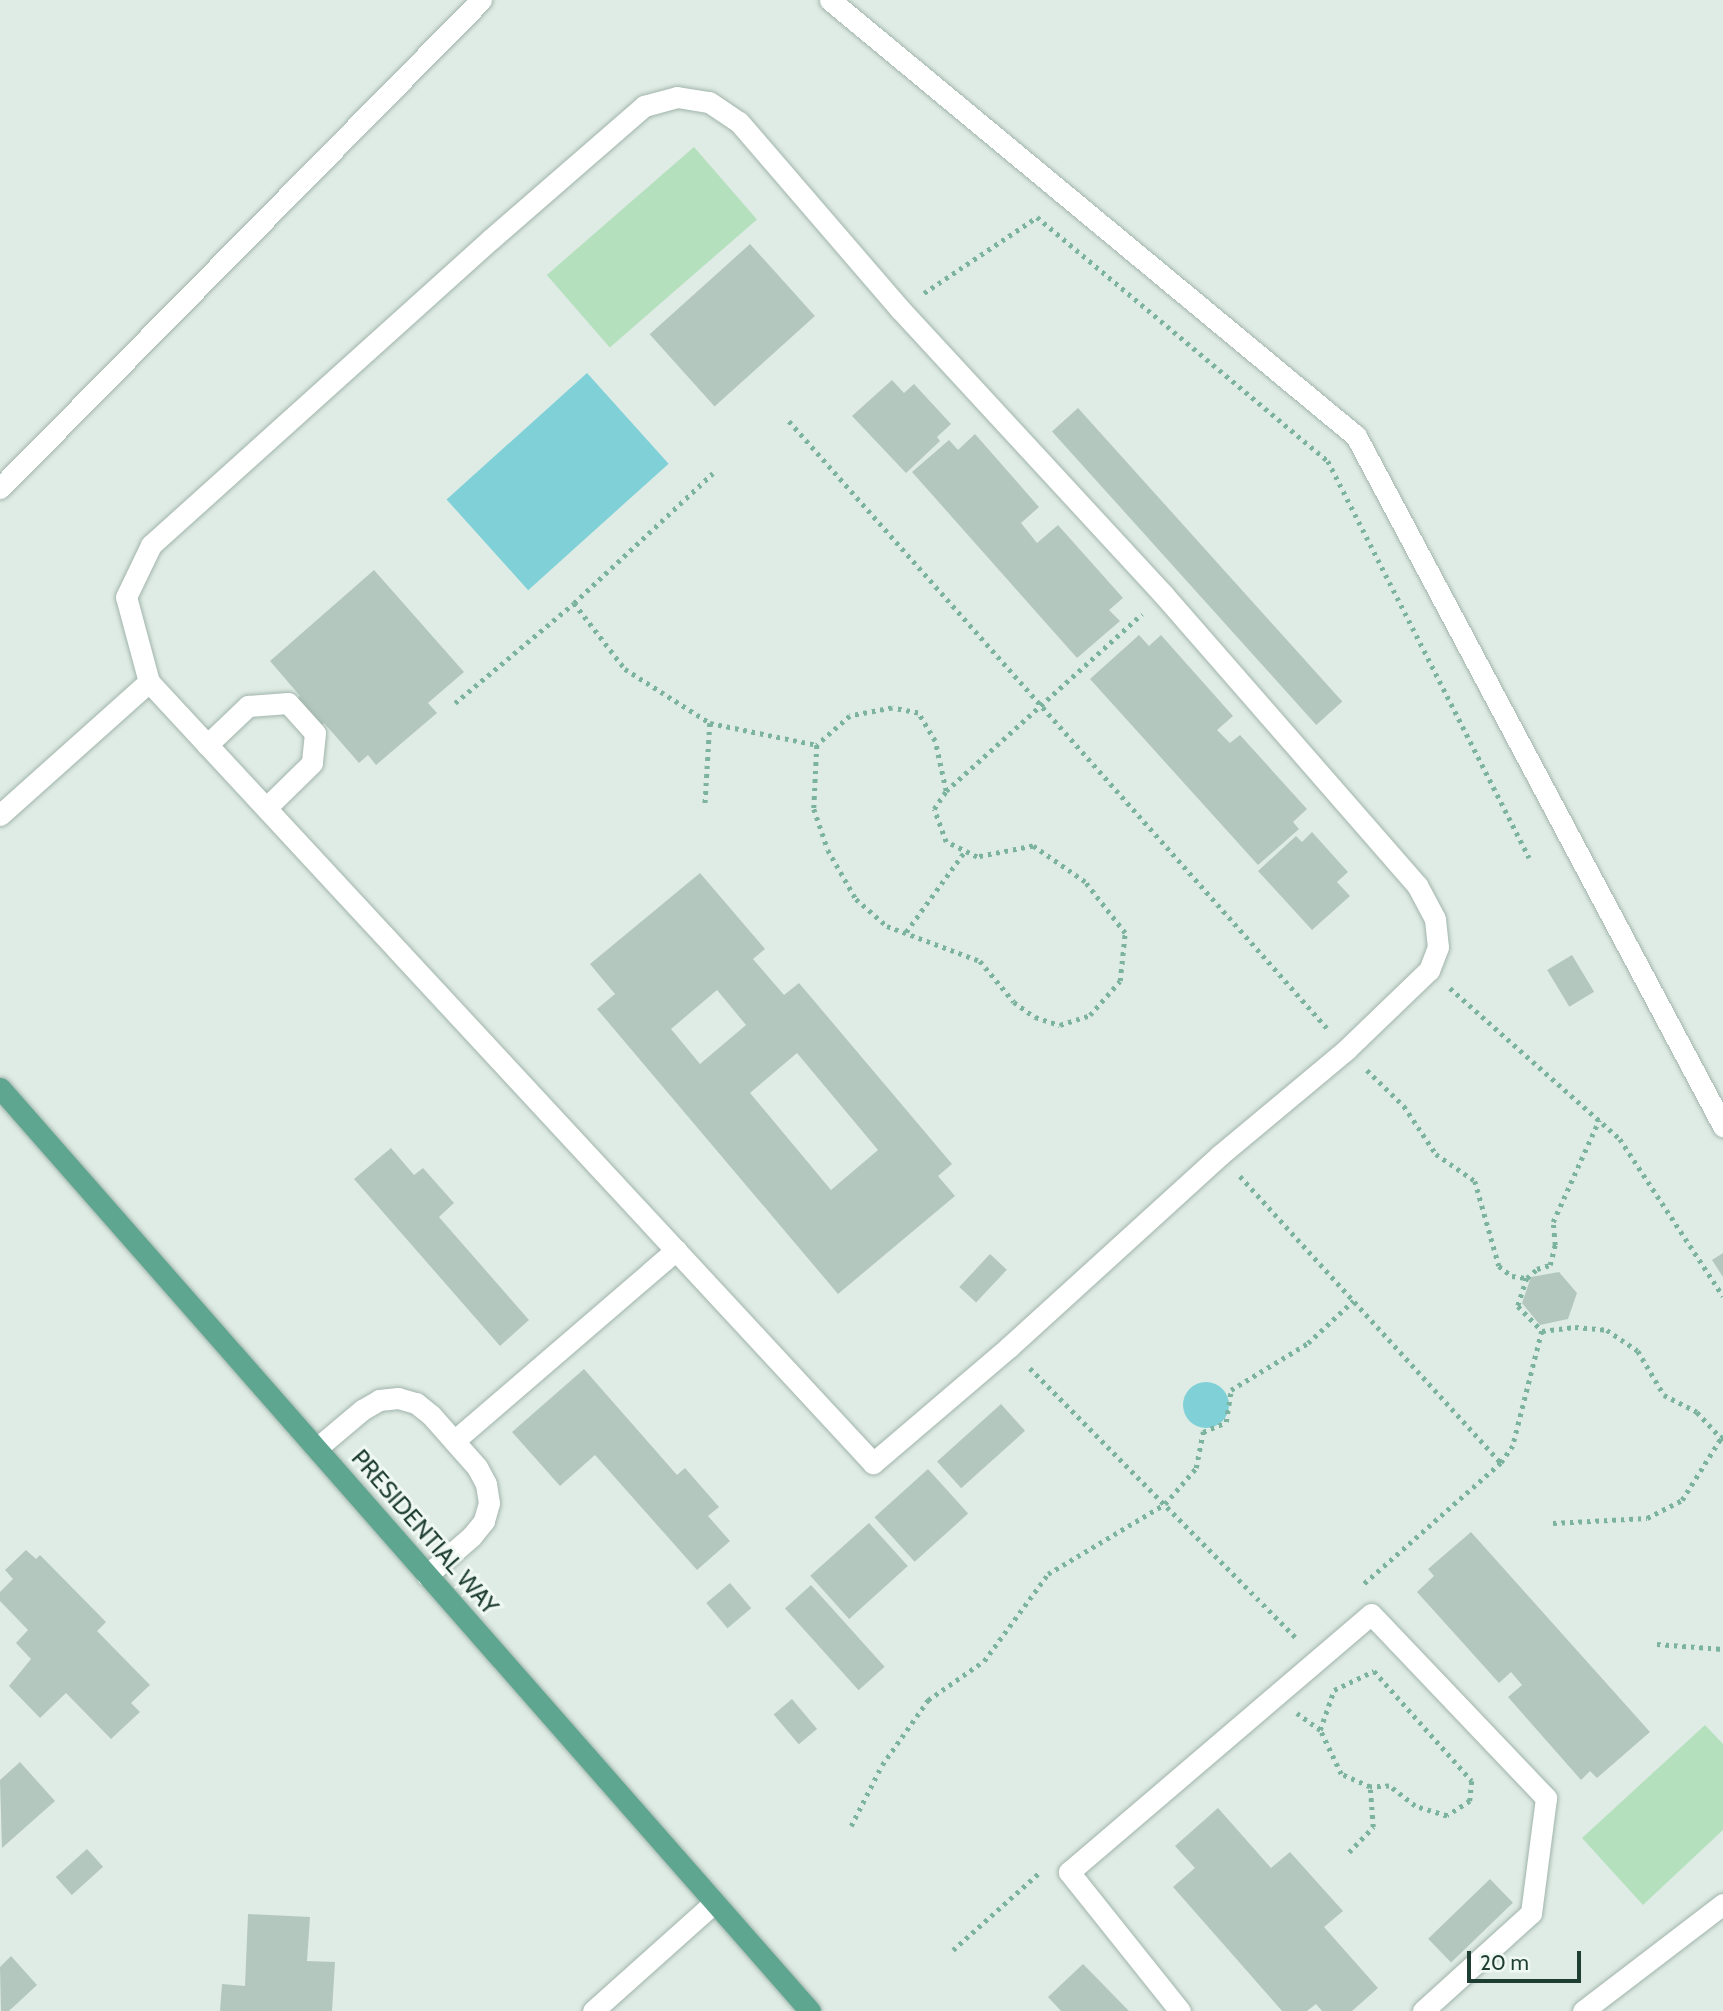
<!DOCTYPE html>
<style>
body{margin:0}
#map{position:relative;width:1723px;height:2011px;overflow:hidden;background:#dfece5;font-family:Cabin,sans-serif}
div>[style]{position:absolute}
.green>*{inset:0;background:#b5e0bd;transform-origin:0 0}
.water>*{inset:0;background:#80d0d7;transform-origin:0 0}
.round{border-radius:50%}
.building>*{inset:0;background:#b4c7be;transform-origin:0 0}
.path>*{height:4.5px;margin-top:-2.25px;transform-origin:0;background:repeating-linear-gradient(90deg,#7bb39e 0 3.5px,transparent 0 8.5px)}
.roads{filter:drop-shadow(0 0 2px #a1b4ac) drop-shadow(0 0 2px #a1b4ac)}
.minor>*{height:21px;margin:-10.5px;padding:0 10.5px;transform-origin:10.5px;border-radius:10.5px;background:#fff}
.major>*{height:21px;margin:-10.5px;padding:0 10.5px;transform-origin:10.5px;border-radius:10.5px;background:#5ea68f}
span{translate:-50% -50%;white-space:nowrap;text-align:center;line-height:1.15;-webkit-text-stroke:6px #eff8f3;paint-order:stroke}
.street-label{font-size:24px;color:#1e3d33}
.scale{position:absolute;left:1467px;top:1951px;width:114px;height:32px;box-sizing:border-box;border:4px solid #1e3d33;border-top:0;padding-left:9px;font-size:21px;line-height:24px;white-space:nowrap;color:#1e3d33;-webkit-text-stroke:5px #eff8f3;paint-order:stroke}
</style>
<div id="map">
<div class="green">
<i style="left:694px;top:147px;width:96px;height:195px;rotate:49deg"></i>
<i style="clip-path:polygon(1705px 1725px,1723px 1744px,1723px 1830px,1643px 1905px,1582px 1838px)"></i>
</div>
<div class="water">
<i style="left:587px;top:373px;width:122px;height:189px;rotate:48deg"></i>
<i class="round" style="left:1183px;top:1382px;width:46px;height:46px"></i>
</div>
<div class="building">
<i style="left:750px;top:244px;width:97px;height:135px;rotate:48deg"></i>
<i style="clip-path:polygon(892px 380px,904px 393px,914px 384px,951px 424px,937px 437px,940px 441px,906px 473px,852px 416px)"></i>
<i style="left:1078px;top:408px;width:395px;height:35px;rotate:48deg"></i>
<i style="clip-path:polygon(975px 434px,1039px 507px,1021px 523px,1037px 543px,1058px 525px,1123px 598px,1109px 610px,1120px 621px,1077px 658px,912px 472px,949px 440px,958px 450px)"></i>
<i style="clip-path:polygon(374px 570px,464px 672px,428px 703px,437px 713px,376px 765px,368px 755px,359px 763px,324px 723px,317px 731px,292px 703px,300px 696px,270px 661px)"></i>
<i style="clip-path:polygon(1139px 635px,1149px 646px,1161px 635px,1233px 716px,1217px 730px,1230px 743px,1240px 735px,1307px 809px,1293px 822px,1299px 829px,1258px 865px,1090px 679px)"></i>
<i style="clip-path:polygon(1312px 832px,1348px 872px,1337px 882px,1350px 896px,1312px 930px,1258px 871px,1296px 836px,1302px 842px)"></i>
<i style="clip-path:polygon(evenodd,700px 873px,765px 949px,753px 959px,784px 995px,799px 983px,952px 1164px,938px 1176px,955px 1196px,838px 1294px,597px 1009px,615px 994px,590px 964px,700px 873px,717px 990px,746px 1025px,700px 1064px,671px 1029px,717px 990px,700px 873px,797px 1053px,878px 1150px,831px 1190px,750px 1093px,797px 1053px)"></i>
<i style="left:1572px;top:955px;width:43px;height:29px;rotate:59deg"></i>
<i style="clip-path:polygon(391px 1148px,414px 1175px,423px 1168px,454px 1203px,439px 1217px,529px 1320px,500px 1346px,354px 1179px)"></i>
<i style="clip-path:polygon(1723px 1253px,1723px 1277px,1712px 1260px)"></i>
<i style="left:990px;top:1254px;width:23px;height:45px;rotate:43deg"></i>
<i style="clip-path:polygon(1559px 1272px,1577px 1293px,1568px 1319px,1540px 1325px,1522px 1303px,1531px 1277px)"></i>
<i style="clip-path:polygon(584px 1369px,677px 1475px,685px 1468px,719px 1507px,708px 1516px,730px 1541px,697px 1570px,595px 1455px,560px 1486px,512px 1432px)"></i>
<i style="left:1001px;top:1404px;width:36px;height:86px;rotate:48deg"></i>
<i style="left:928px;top:1469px;width:60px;height:72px;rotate:48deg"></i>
<i style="left:869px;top:1523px;width:58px;height:79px;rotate:48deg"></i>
<i style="clip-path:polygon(1471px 1532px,1650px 1732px,1597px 1778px,1590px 1771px,1581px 1780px,1508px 1697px,1522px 1685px,1511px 1672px,1499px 1683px,1417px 1592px,1434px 1576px,1428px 1569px)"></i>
<i style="clip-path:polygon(26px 1550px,36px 1559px,40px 1555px,106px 1622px,97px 1631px,150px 1685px,131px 1703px,140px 1712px,111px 1739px,66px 1693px,40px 1718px,9px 1686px,31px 1659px,16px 1643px,28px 1630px,0 1601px,0 1592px,13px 1579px,5px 1570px)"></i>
<i style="left:730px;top:1583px;width:33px;height:31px;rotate:50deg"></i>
<i style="left:811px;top:1585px;width:110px;height:35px;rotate:48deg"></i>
<i style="left:792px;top:1699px;width:39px;height:24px;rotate:50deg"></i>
<i style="clip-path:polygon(20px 1762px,55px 1801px,2px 1848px,0 1780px)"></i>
<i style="clip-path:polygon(1218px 1808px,1271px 1868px,1290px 1852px,1343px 1911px,1324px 1927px,1378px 1988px,1352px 2011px,1322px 2011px,1316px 2004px,1307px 2011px,1282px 2011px,1173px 1887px,1195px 1868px,1175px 1846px)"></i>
<i style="left:87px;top:1849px;width:24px;height:42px;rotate:48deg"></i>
<i style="left:1490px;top:1879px;width:33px;height:86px;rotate:46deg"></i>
<i style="clip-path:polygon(248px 1914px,310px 1917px,307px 1961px,335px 1962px,332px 2011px,220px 2011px,222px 1984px,245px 1986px)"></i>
<i style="clip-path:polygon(11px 1956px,37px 1985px,9px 2011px,1px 2011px,0 1967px)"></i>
<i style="clip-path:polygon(1083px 1964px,1129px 2011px,1061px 2011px,1048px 1997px)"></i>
</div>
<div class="path">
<i style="left:924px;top:293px;width:136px;rotate:-33.9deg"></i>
<i style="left:1037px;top:217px;width:380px;rotate:40deg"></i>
<i style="left:1328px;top:461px;width:445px;rotate:63.1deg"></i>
<i style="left:789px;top:421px;width:811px;rotate:48.45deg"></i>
<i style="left:574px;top:603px;width:83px;rotate:52.3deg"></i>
<i style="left:625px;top:669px;width:101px;rotate:32.4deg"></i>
<i style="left:710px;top:723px;width:83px;rotate:93.4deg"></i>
<i style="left:455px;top:703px;width:155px;rotate:-40deg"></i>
<i style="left:574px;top:603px;width:190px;rotate:-43.1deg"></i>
<i style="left:710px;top:723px;width:109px;rotate:11.6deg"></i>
<i style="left:817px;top:745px;width:64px;rotate:92.7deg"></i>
<i style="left:814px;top:809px;width:43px;rotate:71.1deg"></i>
<i style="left:828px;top:850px;width:56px;rotate:60.3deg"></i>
<i style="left:856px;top:899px;width:41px;rotate:41.1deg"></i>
<i style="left:887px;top:926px;width:99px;rotate:20.6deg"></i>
<i style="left:980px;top:961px;width:53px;rotate:50.3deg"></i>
<i style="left:1014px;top:1002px;width:26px;rotate:36deg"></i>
<i style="left:1035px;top:1017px;width:26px;rotate:18deg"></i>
<i style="left:1060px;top:1025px;width:32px;rotate:-18deg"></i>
<i style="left:1090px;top:1015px;width:45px;rotate:-48.6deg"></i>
<i style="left:1120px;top:981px;width:48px;rotate:-84.1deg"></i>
<i style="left:1125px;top:933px;width:65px;rotate:-128.1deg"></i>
<i style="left:1085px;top:882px;width:63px;rotate:-145.3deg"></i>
<i style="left:1033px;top:846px;width:57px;rotate:168.9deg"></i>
<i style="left:977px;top:857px;width:34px;rotate:-154deg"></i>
<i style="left:946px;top:842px;width:35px;rotate:-110deg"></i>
<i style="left:934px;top:809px;width:22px;rotate:-56deg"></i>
<i style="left:946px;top:791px;width:51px;rotate:-102.4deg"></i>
<i style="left:935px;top:741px;width:33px;rotate:-121deg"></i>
<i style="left:918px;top:713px;width:26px;rotate:-169deg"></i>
<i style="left:892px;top:708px;width:43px;rotate:169.2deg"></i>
<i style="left:850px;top:716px;width:44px;rotate:138.7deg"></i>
<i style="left:946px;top:791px;width:264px;rotate:-42.1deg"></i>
<i style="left:906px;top:932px;width:100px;rotate:-53.9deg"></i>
<i style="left:1450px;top:988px;width:227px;rotate:41.6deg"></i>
<i style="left:1620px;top:1139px;width:188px;rotate:56.7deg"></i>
<i style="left:1367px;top:1070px;width:52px;rotate:44.2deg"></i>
<i style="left:1404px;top:1106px;width:58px;rotate:56.3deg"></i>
<i style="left:1436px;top:1154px;width:47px;rotate:34.7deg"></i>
<i style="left:1475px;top:1181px;width:88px;rotate:74.2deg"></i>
<i style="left:1499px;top:1266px;width:16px;rotate:38deg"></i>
<i style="left:1512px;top:1276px;width:15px;rotate:8deg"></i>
<i style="left:1527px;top:1278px;width:29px;rotate:108deg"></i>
<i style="left:1518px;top:1306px;width:35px;rotate:46deg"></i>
<i style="left:1542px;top:1331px;width:119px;rotate:104.2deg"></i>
<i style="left:1513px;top:1446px;width:21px;rotate:125deg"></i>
<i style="left:1240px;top:1176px;width:388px;rotate:47.7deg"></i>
<i style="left:1501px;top:1463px;width:184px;rotate:138.5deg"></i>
<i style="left:1527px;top:1278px;width:13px;rotate:-42deg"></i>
<i style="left:1537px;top:1269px;width:14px;rotate:-17deg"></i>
<i style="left:1550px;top:1265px;width:21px;rotate:-76deg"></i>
<i style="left:1555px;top:1245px;width:23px;rotate:-95deg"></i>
<i style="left:1553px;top:1222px;width:112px;rotate:-65.7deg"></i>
<i style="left:1542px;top:1331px;width:33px;rotate:-7deg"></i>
<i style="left:1575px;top:1327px;width:32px;rotate:5deg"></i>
<i style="left:1607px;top:1330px;width:37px;rotate:34deg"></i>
<i style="left:1638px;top:1351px;width:51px;rotate:59.4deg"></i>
<i style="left:1664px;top:1395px;width:37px;rotate:27deg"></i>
<i style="left:1697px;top:1412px;width:35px;rotate:47deg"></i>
<i style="left:1721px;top:1438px;width:3px;rotate:-45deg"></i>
<i style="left:1030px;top:1368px;width:379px;rotate:45.4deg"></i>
<i style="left:1553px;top:1523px;width:94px;rotate:-3deg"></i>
<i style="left:1647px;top:1518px;width:39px;rotate:-27deg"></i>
<i style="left:1682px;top:1500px;width:73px;rotate:-57.8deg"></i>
<i style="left:1721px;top:1438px;width:4px;rotate:56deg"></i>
<i style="left:1657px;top:1644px;width:66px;rotate:4.3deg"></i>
<i style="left:1297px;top:1713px;width:29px;rotate:36deg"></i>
<i style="left:851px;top:1826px;width:68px;rotate:-63.1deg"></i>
<i style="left:882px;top:1765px;width:80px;rotate:-54.7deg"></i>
<i style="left:928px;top:1700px;width:68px;rotate:-34.9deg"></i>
<i style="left:984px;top:1661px;width:108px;rotate:-53.7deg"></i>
<i style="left:1048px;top:1574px;width:136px;rotate:-30.9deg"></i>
<i style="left:1165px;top:1504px;width:48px;rotate:-49.3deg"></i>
<i style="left:1196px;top:1468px;width:37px;rotate:-79deg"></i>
<i style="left:1203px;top:1432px;width:25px;rotate:-23deg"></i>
<i style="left:1226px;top:1422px;width:32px;rotate:-81deg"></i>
<i style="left:1231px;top:1390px;width:90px;rotate:-31.4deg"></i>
<i style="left:1308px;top:1343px;width:62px;rotate:-43deg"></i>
<i style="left:1349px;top:1852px;width:35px;rotate:-46deg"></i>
<i style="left:1373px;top:1827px;width:40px;rotate:-94.3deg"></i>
<i style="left:1370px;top:1787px;width:32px;rotate:-156deg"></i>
<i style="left:1341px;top:1774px;width:49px;rotate:-115.5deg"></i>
<i style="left:1320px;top:1730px;width:42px;rotate:-70.7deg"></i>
<i style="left:1334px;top:1690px;width:44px;rotate:-25.4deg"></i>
<i style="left:1374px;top:1671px;width:147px;rotate:48.3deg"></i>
<i style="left:1472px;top:1781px;width:20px;rotate:96deg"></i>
<i style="left:1470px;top:1801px;width:27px;rotate:147deg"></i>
<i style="left:1447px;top:1816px;width:34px;rotate:-163deg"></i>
<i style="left:1415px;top:1806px;width:33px;rotate:-142deg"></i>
<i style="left:1389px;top:1786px;width:19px;rotate:177deg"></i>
<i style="left:953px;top:1950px;width:117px;rotate:-41.9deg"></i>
</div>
<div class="roads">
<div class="minor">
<i style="left:830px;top:0;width:683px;rotate:39.66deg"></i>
<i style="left:1356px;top:436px;width:782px;rotate:61.99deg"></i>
<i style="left:677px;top:97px;width:32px;rotate:9deg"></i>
<i style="left:709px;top:102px;width:36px;rotate:34deg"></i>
<i style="left:739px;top:122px;width:247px;rotate:49.3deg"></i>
<i style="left:900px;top:309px;width:388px;rotate:47.3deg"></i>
<i style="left:1163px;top:594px;width:386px;rotate:48.9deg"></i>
<i style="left:1417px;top:885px;width:38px;rotate:62deg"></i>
<i style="left:1435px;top:919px;width:28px;rotate:84deg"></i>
<i style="left:1438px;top:947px;width:25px;rotate:111deg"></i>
<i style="left:1429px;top:970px;width:115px;rotate:136.1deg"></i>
<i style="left:1346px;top:1050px;width:164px;rotate:140.2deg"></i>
<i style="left:1220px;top:1155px;width:285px;rotate:137.7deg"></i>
<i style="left:1009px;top:1347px;width:179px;rotate:139.5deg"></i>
<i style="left:873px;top:1463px;width:1065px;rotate:-132.83deg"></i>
<i style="left:149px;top:682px;width:88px;rotate:-105.1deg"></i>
<i style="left:126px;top:597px;width:58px;rotate:-64.3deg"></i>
<i style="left:151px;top:545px;width:457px;rotate:-42deg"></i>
<i style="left:491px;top:239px;width:203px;rotate:-41deg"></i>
<i style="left:644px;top:106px;width:34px;rotate:-15deg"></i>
<i style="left:0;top:488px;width:685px;rotate:-45.41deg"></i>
<i style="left:207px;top:745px;width:57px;rotate:-43.6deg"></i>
<i style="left:248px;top:706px;width:40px;rotate:-4.3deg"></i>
<i style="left:288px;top:703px;width:40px;rotate:48deg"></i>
<i style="left:315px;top:733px;width:30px;rotate:96deg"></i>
<i style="left:312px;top:763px;width:64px;rotate:135.6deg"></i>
<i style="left:0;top:815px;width:200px;rotate:-41.8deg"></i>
<i style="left:454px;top:1441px;width:293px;rotate:-40.7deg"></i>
<i style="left:317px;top:1448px;width:59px;rotate:-40.2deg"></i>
<i style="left:362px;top:1410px;width:20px;rotate:-30deg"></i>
<i style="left:379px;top:1400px;width:19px;rotate:-6deg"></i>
<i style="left:398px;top:1398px;width:19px;rotate:16deg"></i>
<i style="left:416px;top:1403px;width:19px;rotate:39deg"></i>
<i style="left:431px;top:1415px;width:69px;rotate:48.5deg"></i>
<i style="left:477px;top:1467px;width:19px;rotate:62deg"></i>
<i style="left:486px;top:1484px;width:19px;rotate:81deg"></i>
<i style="left:489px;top:1503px;width:19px;rotate:106deg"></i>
<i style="left:484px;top:1521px;width:19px;rotate:129deg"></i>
<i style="left:472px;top:1536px;width:60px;rotate:139.1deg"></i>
<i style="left:593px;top:2011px;width:162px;rotate:-41.8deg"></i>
<i style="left:1180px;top:2011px;width:178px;rotate:-128.6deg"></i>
<i style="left:1069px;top:1872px;width:397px;rotate:-40.5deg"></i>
<i style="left:1371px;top:1614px;width:254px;rotate:46.4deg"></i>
<i style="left:1546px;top:1798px;width:116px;rotate:97.4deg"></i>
<i style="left:1531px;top:1913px;width:146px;rotate:137.8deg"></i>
<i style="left:1583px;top:2011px;width:176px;rotate:-37.4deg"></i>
</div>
<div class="major">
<i style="left:0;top:1088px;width:1228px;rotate:48.73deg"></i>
</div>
</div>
<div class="street-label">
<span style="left:425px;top:1532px;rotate:49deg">PRESIDENTIAL WAY</span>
</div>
<div class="scale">20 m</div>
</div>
